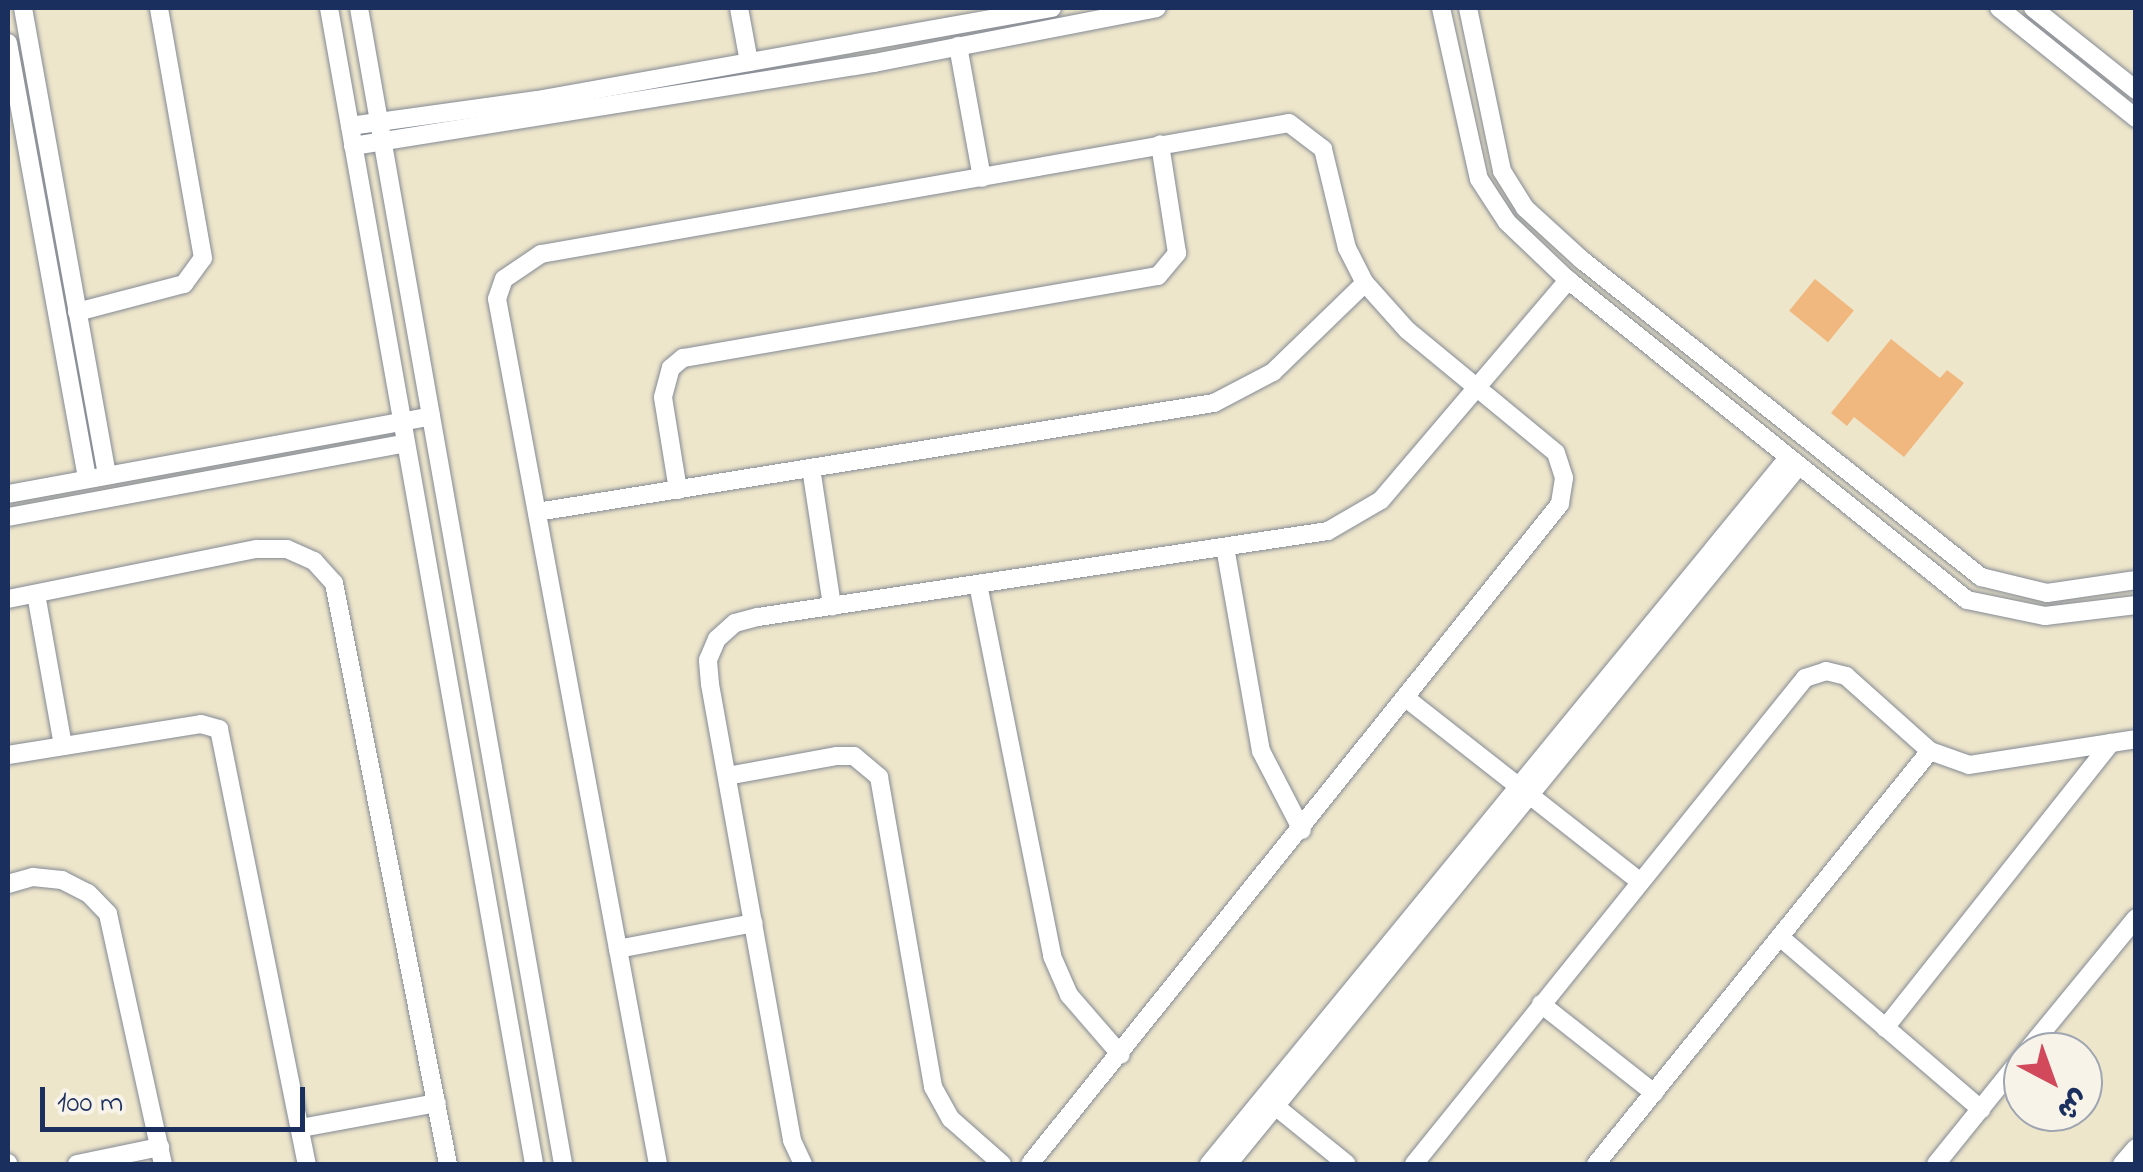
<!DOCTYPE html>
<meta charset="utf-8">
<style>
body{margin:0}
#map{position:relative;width:2143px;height:1172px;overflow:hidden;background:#eee6cb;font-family:"Indie Flower","Playpen Sans Arabic",sans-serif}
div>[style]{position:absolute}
.building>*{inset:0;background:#f0b87e;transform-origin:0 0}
.roads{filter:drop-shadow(0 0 2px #848a94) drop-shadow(0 0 2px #848a94)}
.minor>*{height:18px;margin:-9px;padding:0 9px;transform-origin:9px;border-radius:9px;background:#fff}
span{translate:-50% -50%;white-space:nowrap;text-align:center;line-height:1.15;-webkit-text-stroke:8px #f7f3e8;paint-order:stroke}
.frame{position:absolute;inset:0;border:10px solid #1b2f5e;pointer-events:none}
.north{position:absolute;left:2003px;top:1032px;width:100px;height:100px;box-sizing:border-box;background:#f7f3e8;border:2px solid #9fa5b1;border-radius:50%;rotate:139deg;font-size:28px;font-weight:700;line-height:40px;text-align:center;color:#1b2f5e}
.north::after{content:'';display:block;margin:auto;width:35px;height:45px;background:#d1495b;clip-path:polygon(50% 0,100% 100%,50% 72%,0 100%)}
.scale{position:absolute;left:40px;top:1087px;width:265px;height:45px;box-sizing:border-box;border:5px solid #1b2f5e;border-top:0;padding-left:12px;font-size:30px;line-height:35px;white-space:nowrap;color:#1b2f5e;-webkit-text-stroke:8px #f7f3e8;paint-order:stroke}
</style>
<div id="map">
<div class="building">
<i style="left:1815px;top:279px;width:50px;height:41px;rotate:39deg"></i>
<i style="clip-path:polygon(1891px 339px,1940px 378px,1947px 370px,1964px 383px,1904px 457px,1854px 417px,1847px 426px,1831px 413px)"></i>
</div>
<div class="roads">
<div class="minor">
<i style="left:23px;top:8px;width:474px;rotate:79.8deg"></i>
<i style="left:329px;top:8px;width:1174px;rotate:79.94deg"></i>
<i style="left:359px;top:8px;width:1174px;rotate:79.99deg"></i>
<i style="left:739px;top:8px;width:55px;rotate:79.5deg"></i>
<i style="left:1441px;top:8px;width:175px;rotate:77.5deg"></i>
<i style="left:1479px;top:179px;width:51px;rotate:56.9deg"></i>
<i style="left:1507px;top:222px;width:84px;rotate:43.6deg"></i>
<i style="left:1568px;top:280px;width:511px;rotate:38.73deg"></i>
<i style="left:1967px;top:600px;width:80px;rotate:11.6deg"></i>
<i style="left:2045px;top:616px;width:92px;rotate:-6.9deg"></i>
<i style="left:1468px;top:8px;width:167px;rotate:78.2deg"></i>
<i style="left:1502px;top:171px;width:44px;rotate:58.1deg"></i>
<i style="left:1525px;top:208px;width:77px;rotate:42.4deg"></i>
<i style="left:1582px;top:260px;width:510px;rotate:38.47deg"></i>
<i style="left:1981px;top:577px;width:68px;rotate:13.6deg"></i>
<i style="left:2047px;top:593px;width:90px;rotate:-8.3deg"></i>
<i style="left:1999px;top:8px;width:176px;rotate:38.8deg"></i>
<i style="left:2033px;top:8px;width:132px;rotate:38.5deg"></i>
<i style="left:8px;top:43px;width:441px;rotate:79.7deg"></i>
<i style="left:958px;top:46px;width:134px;rotate:79.7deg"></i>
<i style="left:350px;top:126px;width:189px;rotate:-7.9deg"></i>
<i style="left:537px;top:100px;width:523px;rotate:-10.13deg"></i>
<i style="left:353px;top:146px;width:528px;rotate:-9.05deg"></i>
<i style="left:874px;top:63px;width:288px;rotate:-11deg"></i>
<i style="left:77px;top:312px;width:111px;rotate:-14.7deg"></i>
<i style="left:184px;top:284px;width:32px;rotate:-54deg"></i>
<i style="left:203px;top:258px;width:254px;rotate:-100deg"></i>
<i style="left:811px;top:468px;width:140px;rotate:81.3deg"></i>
<i style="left:678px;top:490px;width:94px;rotate:-99.2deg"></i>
<i style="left:663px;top:397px;width:30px;rotate:-75deg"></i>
<i style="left:671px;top:368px;width:16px;rotate:-40deg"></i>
<i style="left:683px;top:358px;width:482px;rotate:-9.8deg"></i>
<i style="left:1158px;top:276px;width:30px;rotate:-50deg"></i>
<i style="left:1177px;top:253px;width:110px;rotate:-98.9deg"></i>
<i style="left:8px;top:494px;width:430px;rotate:-10.4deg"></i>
<i style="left:537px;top:512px;width:686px;rotate:-9.15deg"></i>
<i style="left:1214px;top:403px;width:67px;rotate:-27.7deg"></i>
<i style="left:1273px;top:372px;width:128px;rotate:-44.1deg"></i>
<i style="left:8px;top:517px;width:402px;rotate:-10.5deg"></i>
<i style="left:1225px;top:547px;width:207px;rotate:80deg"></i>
<i style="left:1261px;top:751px;width:89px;rotate:62.6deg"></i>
<i style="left:978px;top:584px;width:379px;rotate:78.7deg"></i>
<i style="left:1052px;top:956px;width:43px;rotate:66.4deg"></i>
<i style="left:1069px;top:995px;width:79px;rotate:49.1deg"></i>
<i style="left:36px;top:594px;width:154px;rotate:79.9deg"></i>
<i style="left:8px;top:599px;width:254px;rotate:-11.4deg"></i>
<i style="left:257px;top:549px;width:30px"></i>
<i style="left:287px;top:549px;width:30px;rotate:24deg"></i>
<i style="left:314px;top:561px;width:30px;rotate:48deg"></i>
<i style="left:334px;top:583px;width:592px;rotate:78.9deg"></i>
<i style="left:1407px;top:699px;width:296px;rotate:38.1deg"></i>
<i style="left:8px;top:755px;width:195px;rotate:-9.1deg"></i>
<i style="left:201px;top:724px;width:19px;rotate:16deg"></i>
<i style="left:219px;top:729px;width:444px;rotate:78.6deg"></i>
<i style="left:727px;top:776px;width:112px;rotate:-10.3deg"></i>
<i style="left:837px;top:756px;width:17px"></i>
<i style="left:854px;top:756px;width:33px;rotate:40deg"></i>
<i style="left:879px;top:777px;width:315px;rotate:80.1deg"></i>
<i style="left:933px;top:1087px;width:37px;rotate:61deg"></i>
<i style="left:951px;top:1119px;width:68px;rotate:41.4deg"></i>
<i style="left:8px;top:884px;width:26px;rotate:-16deg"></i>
<i style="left:33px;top:877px;width:29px;rotate:6deg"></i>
<i style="left:62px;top:880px;width:29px;rotate:27deg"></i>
<i style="left:88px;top:893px;width:29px;rotate:46deg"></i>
<i style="left:108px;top:914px;width:256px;rotate:77.6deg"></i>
<i style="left:1780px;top:937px;width:265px;rotate:40.6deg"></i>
<i style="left:618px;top:949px;width:138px;rotate:-10.8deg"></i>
<i style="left:1541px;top:1004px;width:144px;rotate:38.2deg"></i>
<i style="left:1885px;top:1028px;width:364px;rotate:-51.6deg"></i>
<i style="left:2026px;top:1052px;width:173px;rotate:-50.6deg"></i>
<i style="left:1275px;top:1106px;width:92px;rotate:38.9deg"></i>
<i style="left:301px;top:1128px;width:138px;rotate:-10.4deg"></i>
<i style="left:8px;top:1163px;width:1px;rotate:90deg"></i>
<i style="left:77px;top:1164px;width:85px;rotate:-11.6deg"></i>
<i style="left:658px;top:1164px;width:880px;rotate:-100.54deg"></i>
<i style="left:497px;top:299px;width:21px;rotate:-71deg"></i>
<i style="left:504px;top:279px;width:45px;rotate:-34deg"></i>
<i style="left:541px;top:254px;width:759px;rotate:-9.93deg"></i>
<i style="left:1289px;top:123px;width:43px;rotate:37.4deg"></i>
<i style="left:1323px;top:149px;width:102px;rotate:76.4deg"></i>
<i style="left:1347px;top:248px;width:39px;rotate:63deg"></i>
<i style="left:1365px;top:283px;width:63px;rotate:48.2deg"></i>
<i style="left:1407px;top:330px;width:193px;rotate:39.5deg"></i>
<i style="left:1556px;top:453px;width:26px;rotate:72deg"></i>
<i style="left:1564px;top:478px;width:26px;rotate:99deg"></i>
<i style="left:1560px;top:504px;width:846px;rotate:128.77deg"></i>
<i style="left:803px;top:1164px;width:26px;rotate:-115deg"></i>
<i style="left:792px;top:1140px;width:463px;rotate:-100.2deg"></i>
<i style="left:710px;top:684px;width:24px;rotate:-95deg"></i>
<i style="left:708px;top:660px;width:23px;rotate:-67deg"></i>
<i style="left:717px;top:639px;width:24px;rotate:-42deg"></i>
<i style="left:735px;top:623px;width:24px;rotate:-15deg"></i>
<i style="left:758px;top:617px;width:576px;rotate:-8.58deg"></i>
<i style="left:1328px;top:531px;width:61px;rotate:-30.3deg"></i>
<i style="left:1381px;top:500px;width:289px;rotate:-49.6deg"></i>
<i style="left:1209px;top:1164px;width:912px;rotate:-50.65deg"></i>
<i style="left:1228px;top:1164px;width:899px;rotate:-50.73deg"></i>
<i style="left:1414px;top:1164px;width:624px;rotate:-51.18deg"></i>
<i style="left:1805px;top:678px;width:22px;rotate:-18deg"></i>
<i style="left:1826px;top:671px;width:21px;rotate:14deg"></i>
<i style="left:1846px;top:676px;width:113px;rotate:41.8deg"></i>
<i style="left:1930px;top:751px;width:41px;rotate:19.7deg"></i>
<i style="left:1969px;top:765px;width:169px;rotate:-8.8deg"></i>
<i style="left:1596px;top:1164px;width:531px;rotate:-51.04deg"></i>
<i style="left:1936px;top:1164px;width:139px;rotate:-51.1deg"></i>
<i style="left:2122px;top:1164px;width:21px;rotate:-49deg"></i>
</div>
</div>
<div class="frame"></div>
<div class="north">ش</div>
<div class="scale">100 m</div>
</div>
